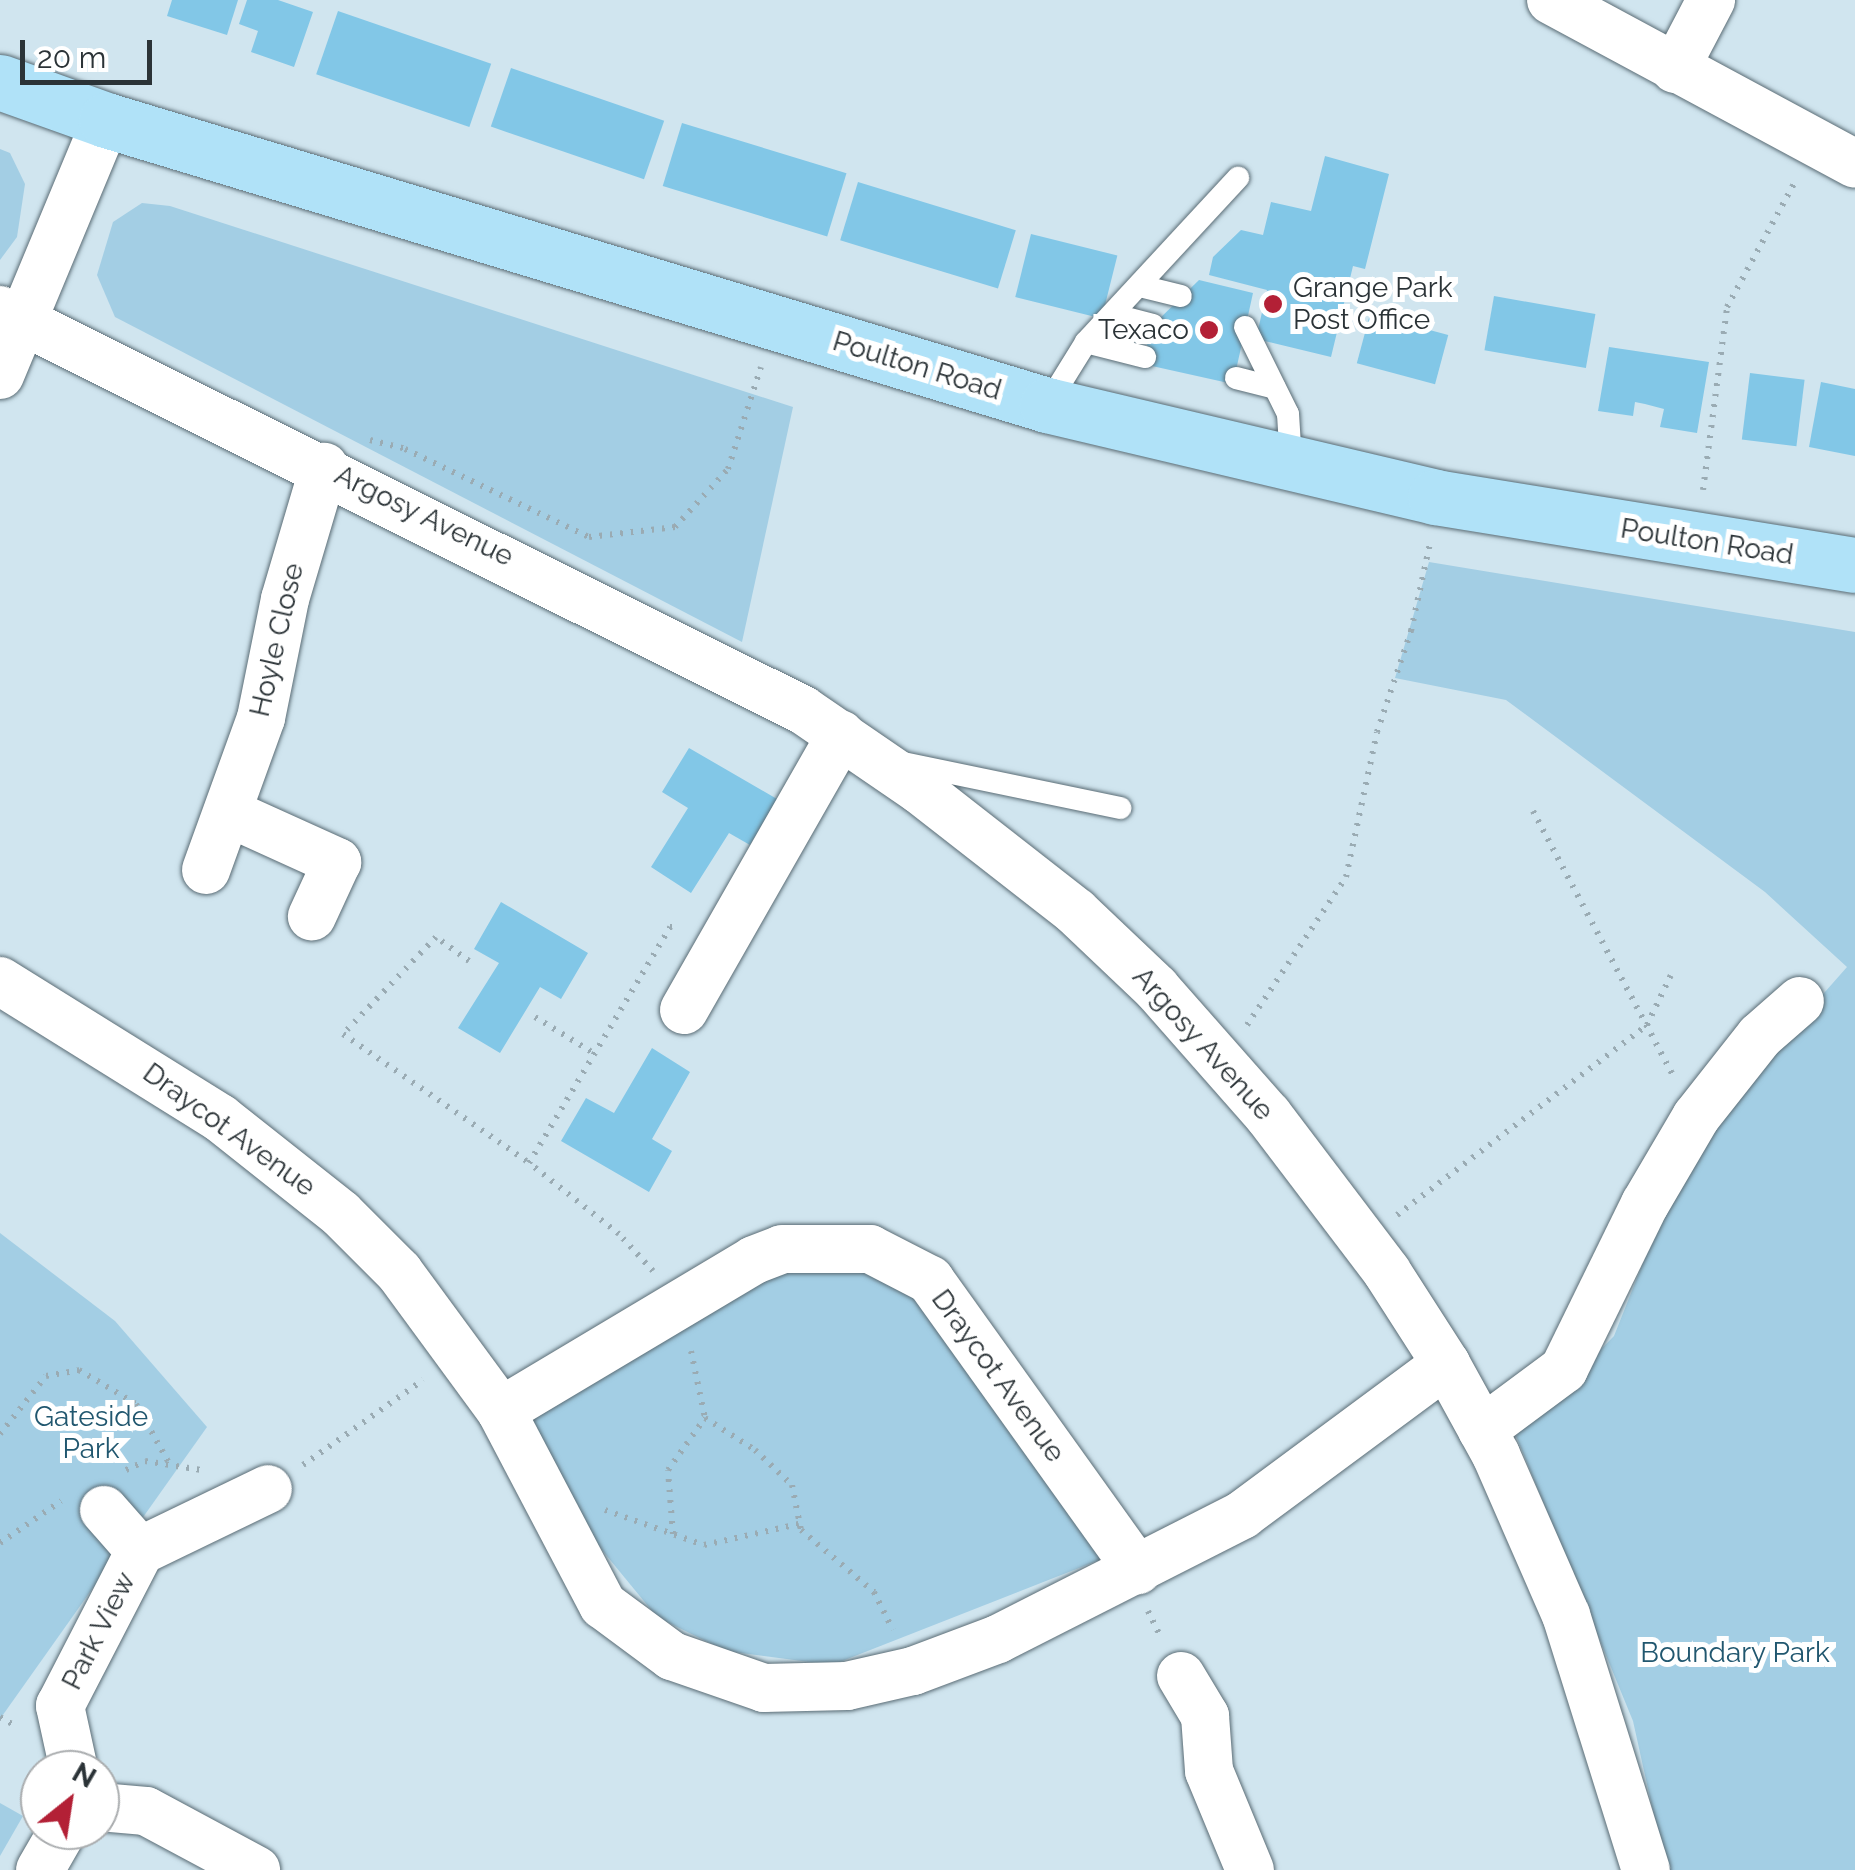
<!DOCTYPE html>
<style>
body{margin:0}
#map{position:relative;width:1855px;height:1870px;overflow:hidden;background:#d0e5ef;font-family:Raleway,sans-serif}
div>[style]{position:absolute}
.green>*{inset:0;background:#a3cee4}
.building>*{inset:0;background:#82c7e7;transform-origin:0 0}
.path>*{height:6px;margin-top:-3px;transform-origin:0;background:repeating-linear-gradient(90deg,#9aabb3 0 2.5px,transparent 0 10.5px)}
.roads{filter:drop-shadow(0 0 2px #5a6c75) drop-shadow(0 0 2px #5a6c75)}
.lane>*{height:22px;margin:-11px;padding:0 11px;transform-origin:11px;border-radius:11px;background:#fff}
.street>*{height:48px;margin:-24px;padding:0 24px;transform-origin:24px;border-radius:24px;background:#fff}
.primary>*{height:55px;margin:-27.5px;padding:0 27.5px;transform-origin:27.5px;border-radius:27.5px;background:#b0e2f8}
.dots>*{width:28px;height:28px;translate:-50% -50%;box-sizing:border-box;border:5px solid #fff;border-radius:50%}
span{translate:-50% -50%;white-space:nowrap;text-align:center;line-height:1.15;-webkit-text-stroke:10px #fff;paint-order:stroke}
.poi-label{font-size:28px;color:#2b3337}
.left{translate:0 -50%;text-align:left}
.right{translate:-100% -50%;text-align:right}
.street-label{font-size:28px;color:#2b3337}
.park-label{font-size:28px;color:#21576f}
.north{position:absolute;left:20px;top:1750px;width:100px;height:100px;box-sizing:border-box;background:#fff;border:2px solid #aaadaf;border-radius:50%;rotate:30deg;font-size:28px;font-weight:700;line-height:40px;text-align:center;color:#2b3337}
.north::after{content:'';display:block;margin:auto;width:35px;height:45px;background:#b32036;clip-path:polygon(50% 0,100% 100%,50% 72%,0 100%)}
.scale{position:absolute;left:20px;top:40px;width:132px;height:45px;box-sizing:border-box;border:5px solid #2b3337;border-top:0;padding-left:12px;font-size:30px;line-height:35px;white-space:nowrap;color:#2b3337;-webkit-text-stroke:8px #fff;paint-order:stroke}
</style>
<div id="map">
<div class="green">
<i style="clip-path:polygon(0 149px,10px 153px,25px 184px,17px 237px,0 260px)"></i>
<i style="clip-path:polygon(142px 203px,170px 206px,793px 407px,742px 642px,115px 317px,97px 275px,113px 222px)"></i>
<i style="clip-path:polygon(1429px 562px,1855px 632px,1855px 1870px,1666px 1870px,1633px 1721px,1516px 1436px,1614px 1336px,1666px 1205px,1728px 1102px,1847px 967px,1765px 892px,1506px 700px,1395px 678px)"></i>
<i style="clip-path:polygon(0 1233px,115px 1321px,207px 1427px,0 1719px)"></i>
<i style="clip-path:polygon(793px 1259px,863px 1262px,918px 1287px,1107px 1557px,832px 1665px,726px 1651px,657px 1617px,588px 1533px,528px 1416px)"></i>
<i style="clip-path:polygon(0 1803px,23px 1816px,0 1856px)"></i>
</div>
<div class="building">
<i style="clip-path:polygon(172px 0,238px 0,227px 35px,167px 16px)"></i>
<i style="clip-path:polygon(247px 0,278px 0,313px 12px,294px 67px,251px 52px,258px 31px,239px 24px)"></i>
<i style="left:338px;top:11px;width:162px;height:67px;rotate:19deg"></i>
<i style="left:511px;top:68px;width:162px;height:62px;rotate:19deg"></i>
<i style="left:682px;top:123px;width:172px;height:66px;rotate:17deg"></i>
<i style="clip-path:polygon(1325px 156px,1389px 174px,1365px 269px,1353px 266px,1331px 357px,1256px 339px,1267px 290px,1209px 275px,1213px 257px,1241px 230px,1263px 235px,1271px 202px,1311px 211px)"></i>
<i style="left:858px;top:182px;width:165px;height:61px;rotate:17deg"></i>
<i style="left:1031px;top:234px;width:89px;height:65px;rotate:14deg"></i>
<i style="clip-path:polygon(1199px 280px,1253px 293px,1233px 384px,1143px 364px,1151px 327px)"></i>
<i style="left:1494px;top:296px;width:103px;height:55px;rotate:10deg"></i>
<i style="left:1370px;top:314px;width:81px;height:51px;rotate:15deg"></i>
<i style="clip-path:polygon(1609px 347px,1709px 362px,1697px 433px,1660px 427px,1664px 409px,1645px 404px,1635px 402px,1633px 416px,1598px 411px)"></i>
<i style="left:1750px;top:373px;width:55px;height:67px;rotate:7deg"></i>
<i style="clip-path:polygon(1821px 382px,1855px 389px,1855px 456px,1809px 447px)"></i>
<i style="clip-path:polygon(689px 748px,777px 799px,750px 845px,729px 833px,691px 893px,651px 867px,688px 808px,662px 792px)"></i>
<i style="clip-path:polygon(501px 902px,588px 953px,561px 999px,540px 987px,500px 1053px,458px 1028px,499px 963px,474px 949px)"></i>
<i style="clip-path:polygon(652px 1048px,690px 1072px,652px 1139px,672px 1151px,649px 1192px,561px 1141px,586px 1098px,614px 1113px)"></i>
</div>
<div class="path">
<i style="left:370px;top:440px;width:36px;rotate:14deg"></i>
<i style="left:405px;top:449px;width:204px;rotate:25.6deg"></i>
<i style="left:589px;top:537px;width:87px;rotate:-6.6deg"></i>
<i style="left:675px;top:527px;width:79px;rotate:-47.6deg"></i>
<i style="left:728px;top:469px;width:107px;rotate:-72.1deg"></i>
<i style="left:1703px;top:490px;width:185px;rotate:-82.5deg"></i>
<i style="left:1727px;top:307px;width:142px;rotate:-61.5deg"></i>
<i style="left:1533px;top:811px;width:299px;rotate:62.1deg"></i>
<i style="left:469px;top:961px;width:41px;rotate:-144deg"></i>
<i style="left:436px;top:937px;width:134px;rotate:133.8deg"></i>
<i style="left:343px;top:1034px;width:226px;rotate:34.7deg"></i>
<i style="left:535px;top:1017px;width:70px;rotate:31.7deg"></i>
<i style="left:1247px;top:1025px;width:178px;rotate:-56.2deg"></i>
<i style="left:1346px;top:877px;width:148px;rotate:-77.9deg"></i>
<i style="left:1377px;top:732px;width:107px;rotate:-71.4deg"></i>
<i style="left:1411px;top:631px;width:90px;rotate:-77.8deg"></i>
<i style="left:1397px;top:1215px;width:314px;rotate:-37.2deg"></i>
<i style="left:1647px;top:1025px;width:55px;rotate:-64.4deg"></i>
<i style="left:653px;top:1271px;width:50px;rotate:-132.6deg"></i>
<i style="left:619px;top:1234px;width:115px;rotate:-141.7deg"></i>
<i style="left:529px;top:1163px;width:275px;rotate:-59.1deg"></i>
<i style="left:670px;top:927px;width:8px"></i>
<i style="left:691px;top:1351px;width:68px;rotate:78.2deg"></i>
<i style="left:705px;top:1418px;width:59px;rotate:32.6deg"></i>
<i style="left:755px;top:1450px;width:51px;rotate:43.4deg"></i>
<i style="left:792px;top:1485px;width:46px;rotate:78.7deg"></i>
<i style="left:801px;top:1530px;width:96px;rotate:40.3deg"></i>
<i style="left:874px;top:1592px;width:42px;rotate:63.4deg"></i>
<i style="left:0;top:1434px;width:74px;rotate:-51.6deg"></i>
<i style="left:46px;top:1376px;width:34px;rotate:-10deg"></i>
<i style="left:79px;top:1370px;width:66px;rotate:30.8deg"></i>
<i style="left:136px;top:1404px;width:68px;rotate:60.8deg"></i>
<i style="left:303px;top:1465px;width:147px;rotate:-35.3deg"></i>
<i style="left:126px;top:1470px;width:21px;rotate:-25deg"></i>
<i style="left:145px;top:1461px;width:57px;rotate:9.1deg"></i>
<i style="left:605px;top:1510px;width:105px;rotate:19.5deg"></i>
<i style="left:704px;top:1545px;width:97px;rotate:-12.5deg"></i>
<i style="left:673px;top:1534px;width:64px;rotate:-94.5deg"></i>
<i style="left:668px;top:1470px;width:64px;rotate:-54.6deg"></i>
<i style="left:0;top:1543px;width:74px;rotate:-34.5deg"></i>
<i style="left:1148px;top:1611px;width:28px;rotate:64deg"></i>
<i style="left:0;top:1717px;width:20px;rotate:30deg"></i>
</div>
<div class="roads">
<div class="lane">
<i style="left:1140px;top:286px;width:42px;rotate:13.7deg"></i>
<i style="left:1114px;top:315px;width:40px;rotate:14.4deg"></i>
<i style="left:1245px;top:327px;width:97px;rotate:63.7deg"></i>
<i style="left:1288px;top:414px;width:48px;rotate:86.4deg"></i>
<i style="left:1086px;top:342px;width:61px;rotate:14.3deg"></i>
<i style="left:1236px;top:378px;width:40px;rotate:14.4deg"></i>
<i style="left:1047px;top:405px;width:74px;rotate:-58.2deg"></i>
<i style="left:1086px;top:342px;width:224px;rotate:-47.2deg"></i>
<i style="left:903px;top:763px;width:222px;rotate:11.7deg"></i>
</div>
<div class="street">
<i style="left:1551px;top:0;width:345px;rotate:28.3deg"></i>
<i style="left:1675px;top:69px;width:78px;rotate:-62.4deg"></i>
<i style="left:0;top:310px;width:897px;rotate:26.48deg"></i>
<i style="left:803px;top:710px;width:142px;rotate:34.4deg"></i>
<i style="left:920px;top:790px;width:198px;rotate:38deg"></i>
<i style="left:1076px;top:912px;width:110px;rotate:43.5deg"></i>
<i style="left:1156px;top:988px;width:169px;rotate:48.6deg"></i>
<i style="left:1268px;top:1115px;width:197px;rotate:52.8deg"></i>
<i style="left:1387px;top:1272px;width:109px;rotate:57.3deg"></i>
<i style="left:1446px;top:1364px;width:104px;rotate:61.2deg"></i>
<i style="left:1496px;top:1455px;width:175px;rotate:66.4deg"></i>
<i style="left:1566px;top:1615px;width:267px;rotate:72.6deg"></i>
<i style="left:0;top:375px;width:276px;rotate:-67.4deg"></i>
<i style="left:229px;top:813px;width:119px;rotate:24.4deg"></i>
<i style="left:337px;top:862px;width:60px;rotate:114.8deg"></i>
<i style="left:206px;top:870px;width:162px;rotate:-70.1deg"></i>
<i style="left:261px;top:718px;width:121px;rotate:-78.6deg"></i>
<i style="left:285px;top:599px;width:138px;rotate:-73.5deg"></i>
<i style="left:0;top:981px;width:259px;rotate:31.9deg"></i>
<i style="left:220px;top:1118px;width:154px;rotate:38.4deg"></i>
<i style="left:341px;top:1214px;width:82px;rotate:45deg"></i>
<i style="left:399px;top:1272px;width:172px;rotate:53.7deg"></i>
<i style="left:501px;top:1411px;width:219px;rotate:62.3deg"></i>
<i style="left:603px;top:1605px;width:86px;rotate:36.5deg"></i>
<i style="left:672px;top:1656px;width:97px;rotate:19.2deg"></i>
<i style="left:764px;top:1688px;width:83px;rotate:-1.4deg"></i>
<i style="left:847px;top:1686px;width:68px;rotate:-12.8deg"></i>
<i style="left:913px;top:1671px;width:91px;rotate:-20.6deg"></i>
<i style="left:998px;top:1639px;width:274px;rotate:-26.9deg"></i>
<i style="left:1242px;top:1515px;width:254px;rotate:-36.5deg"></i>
<i style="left:684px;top:1010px;width:317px;rotate:-60.3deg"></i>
<i style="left:501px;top:1411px;width:295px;rotate:-30.8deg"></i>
<i style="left:754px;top:1260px;width:30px;rotate:-21deg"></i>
<i style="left:782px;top:1249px;width:88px"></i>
<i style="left:870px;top:1249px;width:68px;rotate:27.3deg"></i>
<i style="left:930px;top:1280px;width:357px;rotate:54.4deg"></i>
<i style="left:1482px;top:1430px;width:102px;rotate:-36.6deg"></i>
<i style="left:1564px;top:1369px;width:184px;rotate:-63.9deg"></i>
<i style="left:1645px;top:1204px;width:101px;rotate:-59.6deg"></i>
<i style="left:1696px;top:1117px;width:103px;rotate:-51.7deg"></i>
<i style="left:1760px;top:1036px;width:53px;rotate:-41.2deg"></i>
<i style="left:104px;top:1510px;width:55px;rotate:48.7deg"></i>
<i style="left:1181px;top:1676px;width:47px;rotate:59deg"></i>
<i style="left:1205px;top:1716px;width:55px;rotate:85.8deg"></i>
<i style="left:1209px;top:1771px;width:107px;rotate:67.5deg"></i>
<i style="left:74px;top:1770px;width:66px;rotate:-102.3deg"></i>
<i style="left:60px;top:1706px;width:174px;rotate:-62.7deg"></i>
<i style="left:140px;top:1551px;width:142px;rotate:-25.8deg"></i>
<i style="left:100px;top:1807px;width:46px;rotate:5deg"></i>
<i style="left:146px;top:1811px;width:125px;rotate:28.2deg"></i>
<i style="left:40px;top:1870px;width:46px;rotate:-60.1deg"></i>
</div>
<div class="primary">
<i style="left:0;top:82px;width:113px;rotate:19.7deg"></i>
<i style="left:106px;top:120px;width:983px;rotate:16.85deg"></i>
<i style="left:1047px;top:405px;width:399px;rotate:13.3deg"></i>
<i style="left:1435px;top:497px;width:425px;rotate:9.2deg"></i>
</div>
</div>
<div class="dots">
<i style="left:1273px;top:304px;background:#b32036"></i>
<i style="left:1209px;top:330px;background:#b32036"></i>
</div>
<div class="poi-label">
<span class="left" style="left:1293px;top:304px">Grange Park<br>Post Office</span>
<span class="right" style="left:1189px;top:330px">Texaco</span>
</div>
<div class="street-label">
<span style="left:917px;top:366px;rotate:17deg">Poulton Road</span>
<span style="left:424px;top:516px;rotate:26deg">Argosy Avenue</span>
<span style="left:1707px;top:542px;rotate:9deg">Poulton Road</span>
<span style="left:277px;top:640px;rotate:-77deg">Hoyle Close</span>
<span style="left:1203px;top:1044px;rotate:48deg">Argosy Avenue</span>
<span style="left:229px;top:1130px;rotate:36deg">Draycot Avenue</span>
<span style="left:998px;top:1376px;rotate:54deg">Draycot Avenue</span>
<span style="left:99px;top:1631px;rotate:-63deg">Park View</span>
</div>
<div class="park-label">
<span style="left:91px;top:1433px">Gateside<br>Park</span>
<span style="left:1735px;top:1653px">Boundary Park</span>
</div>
<div class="north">N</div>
<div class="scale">20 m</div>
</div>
